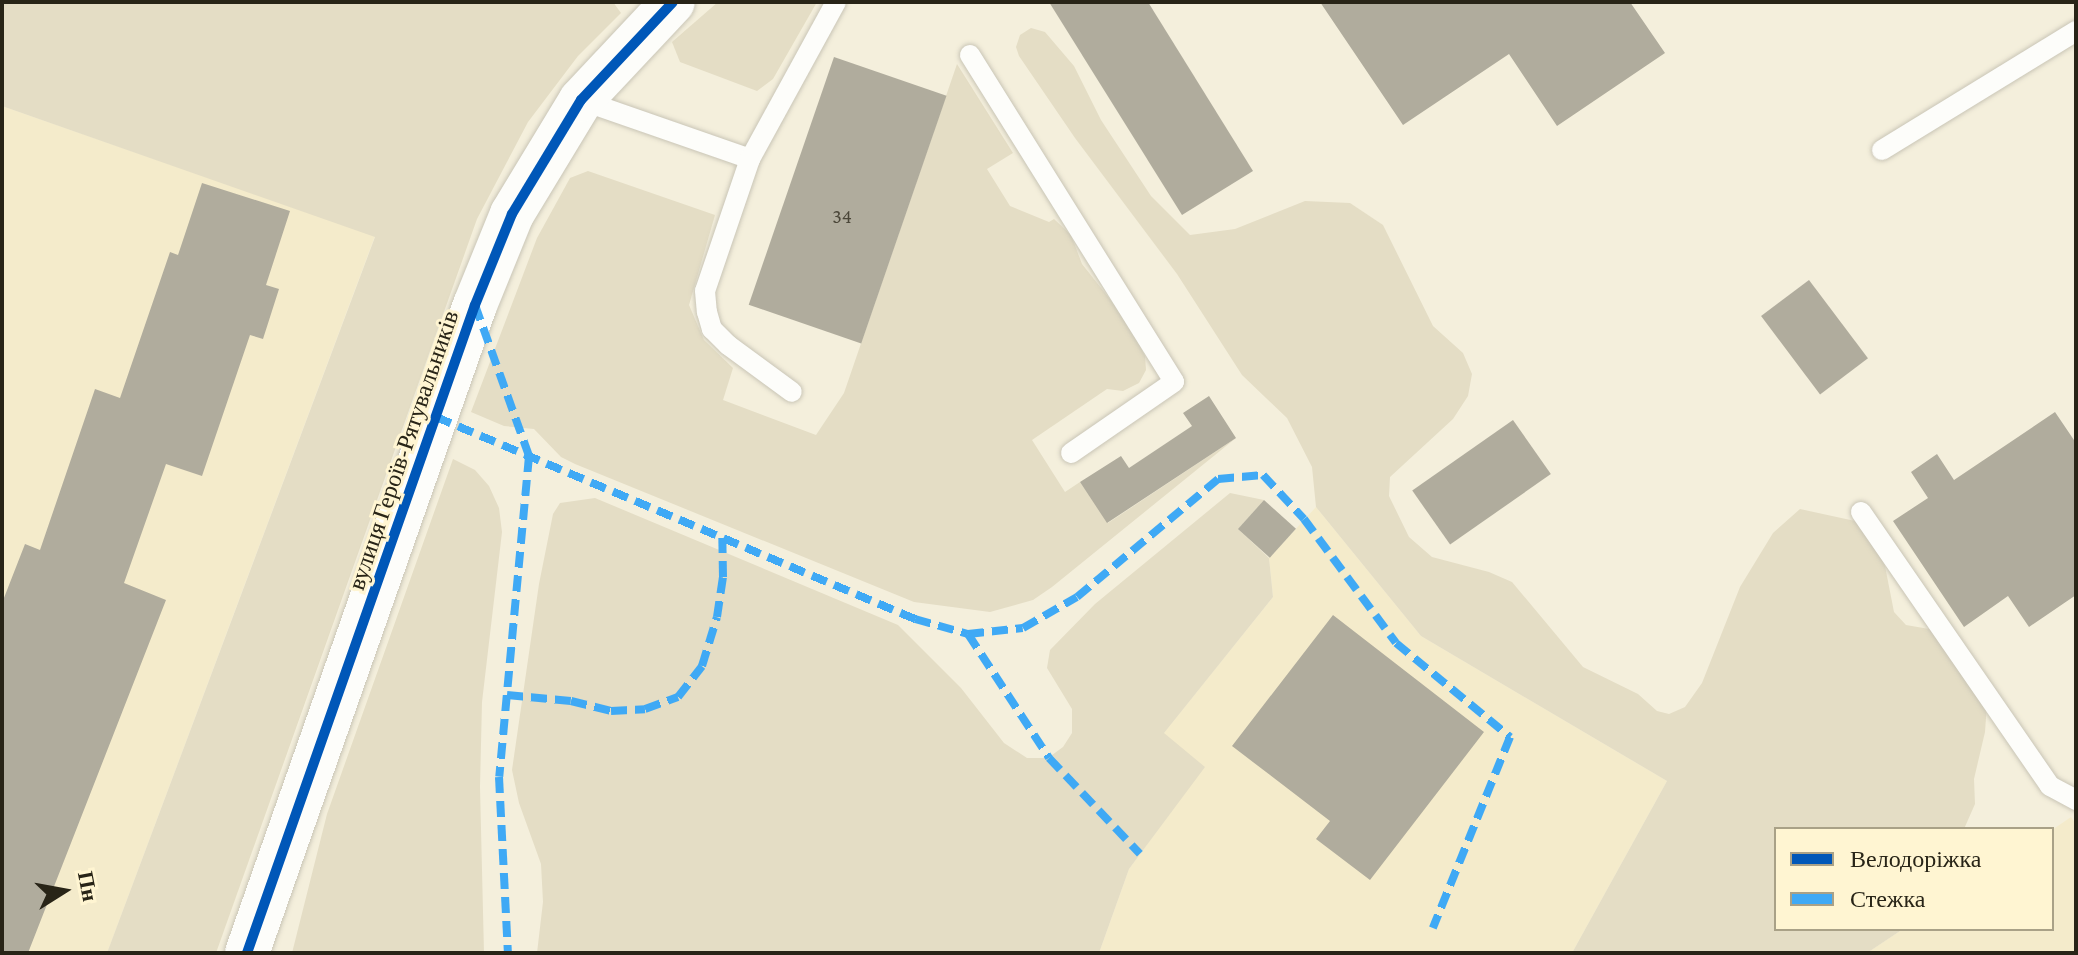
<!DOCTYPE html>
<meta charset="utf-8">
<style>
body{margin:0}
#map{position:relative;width:2078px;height:955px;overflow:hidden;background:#f4efdc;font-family:"Crimson Pro",serif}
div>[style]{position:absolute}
.built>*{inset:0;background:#f4ebcb}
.green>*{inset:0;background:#e4ddc5}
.building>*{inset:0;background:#b0ac9d;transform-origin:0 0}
.roads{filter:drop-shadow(0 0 2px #c9c5b6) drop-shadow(0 0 2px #c9c5b6)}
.service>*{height:20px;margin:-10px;padding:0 10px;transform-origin:10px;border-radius:10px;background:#fdfdfa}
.tertiary>*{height:44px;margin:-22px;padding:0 22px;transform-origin:22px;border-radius:22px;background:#fdfdfa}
.quiet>*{height:8px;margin-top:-4px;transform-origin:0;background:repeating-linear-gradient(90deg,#3fa9f5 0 16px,transparent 0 24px)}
.cycleway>*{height:10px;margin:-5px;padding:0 5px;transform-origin:5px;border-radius:5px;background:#0057b8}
span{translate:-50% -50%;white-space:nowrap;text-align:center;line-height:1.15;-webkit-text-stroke:6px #fff5d2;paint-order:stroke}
.number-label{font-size:20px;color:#4a4638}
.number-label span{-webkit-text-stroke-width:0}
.street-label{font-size:24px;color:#282417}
.frame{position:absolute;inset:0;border:4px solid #282417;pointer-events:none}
.legend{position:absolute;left:1774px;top:827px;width:280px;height:104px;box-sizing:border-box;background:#fff5d2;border:2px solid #a9a187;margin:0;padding:10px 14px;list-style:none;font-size:24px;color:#282417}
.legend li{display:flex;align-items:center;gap:16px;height:40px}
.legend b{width:40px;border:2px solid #a9a187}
.north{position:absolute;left:24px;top:851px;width:80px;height:80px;-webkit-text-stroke:6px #fff5d2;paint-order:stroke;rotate:79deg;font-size:22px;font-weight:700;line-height:32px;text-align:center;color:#282417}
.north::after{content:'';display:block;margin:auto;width:28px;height:36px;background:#282417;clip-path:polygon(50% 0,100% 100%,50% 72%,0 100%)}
</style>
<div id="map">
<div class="built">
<i style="clip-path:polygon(2px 106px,375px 236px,107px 953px,2px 953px)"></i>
<i style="clip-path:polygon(1316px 507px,1421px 636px,1667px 781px,1572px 953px,1099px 953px,1129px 869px,1204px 767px,1163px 734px,1273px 597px,1269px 558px)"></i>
<i style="clip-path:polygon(2071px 817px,2076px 824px,2076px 953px,1867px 953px,1903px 929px,2052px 929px,2052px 830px)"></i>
</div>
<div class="green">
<i style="clip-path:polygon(2px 2px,613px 2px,621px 13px,578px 56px,528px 122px,477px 219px,216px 953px,107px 953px,375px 237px,2px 106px)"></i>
<i style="clip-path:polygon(718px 2px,817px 2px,773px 79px,757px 91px,680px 62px,672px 42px)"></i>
<i style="clip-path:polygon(1031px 28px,1045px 32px,1074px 66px,1101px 120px,1151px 196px,1190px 235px,1235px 229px,1305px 201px,1350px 203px,1383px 225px,1433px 326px,1463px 353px,1472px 374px,1468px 396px,1453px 419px,1390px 477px,1389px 496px,1409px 537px,1432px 557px,1489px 572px,1512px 582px,1583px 667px,1638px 694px,1657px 711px,1669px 714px,1685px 707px,1702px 683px,1740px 587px,1773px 533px,1800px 509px,1855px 521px,1873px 540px,1885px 566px,1894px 612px,1906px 625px,1935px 630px,1987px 704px,1985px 732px,1974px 779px,1975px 804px,1964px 829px,1776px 829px,1776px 929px,1903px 929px,1867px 953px,1572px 953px,1667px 781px,1421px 636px,1316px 507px,1312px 467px,1287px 418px,1242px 375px,1177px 274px,1075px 138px,1019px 56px,1016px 47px,1020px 35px)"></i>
<i style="clip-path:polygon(957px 64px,1013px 153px,987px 169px,1010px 206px,1049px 222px,1054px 219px,1071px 235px,1082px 264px,1128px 322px,1145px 356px,1146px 370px,1139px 383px,1123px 391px,1107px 389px,1032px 440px,1065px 492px,1080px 482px,1108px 523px,1236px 438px,1052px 587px,1033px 600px,990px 612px,914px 602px,575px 464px,561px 457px,534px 429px,504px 426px,471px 412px,537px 238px,570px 178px,588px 171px,715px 215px,689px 305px,704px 340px,733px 368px,723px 400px,816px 435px,844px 393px)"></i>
<i style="clip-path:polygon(453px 459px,475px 470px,489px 486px,499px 508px,502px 532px,482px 702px,480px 787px,484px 953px,292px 953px,327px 814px)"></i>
<i style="clip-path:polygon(1230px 493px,1264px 500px,1238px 529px,1269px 558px,1273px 597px,1164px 733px,1205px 767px,1129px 869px,1099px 953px,537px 953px,543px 902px,541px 864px,519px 803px,512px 770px,539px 584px,553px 514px,560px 503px,595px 498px,898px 625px,961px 688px,1004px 743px,1027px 758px,1048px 758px,1063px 747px,1072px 733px,1072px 709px,1047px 668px,1050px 650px,1095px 604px)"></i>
</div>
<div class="building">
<i style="clip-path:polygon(1049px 2px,1148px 2px,1253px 171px,1182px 215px)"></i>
<i style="clip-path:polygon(1320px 2px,1630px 2px,1665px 53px,1557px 126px,1509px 54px,1403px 125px)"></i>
<i style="left:834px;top:57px;width:119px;height:262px;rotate:19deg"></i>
<i style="clip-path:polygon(202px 183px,290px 211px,266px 285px,279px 289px,263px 339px,250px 335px,202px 476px,166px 464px,124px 583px,166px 600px,28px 953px,2px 953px,2px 603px,25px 544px,40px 550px,95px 389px,120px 398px,170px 252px,178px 255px)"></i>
<i style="left:1809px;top:280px;width:98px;height:60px;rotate:53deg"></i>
<i style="clip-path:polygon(1209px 396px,1236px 438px,1107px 523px,1080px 482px,1121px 456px,1129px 468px,1192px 426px,1183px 413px)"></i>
<i style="clip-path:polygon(2055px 412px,2076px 443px,2076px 595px,2029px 627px,2008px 596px,1964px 627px,1893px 521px,1928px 498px,1911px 472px,1937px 454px,1954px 480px)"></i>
<i style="left:1513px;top:420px;width:66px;height:123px;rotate:55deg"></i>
<i style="left:1264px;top:500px;width:43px;height:39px;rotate:42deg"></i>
<i style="clip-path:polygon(1333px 615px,1484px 732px,1370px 880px,1316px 839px,1330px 821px,1232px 746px)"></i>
</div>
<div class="roads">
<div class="service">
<i style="left:970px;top:55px;width:385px;rotate:58deg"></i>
<i style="left:1174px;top:382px;width:125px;rotate:145.4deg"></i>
<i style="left:581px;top:100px;width:179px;rotate:19.2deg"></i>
<i style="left:750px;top:159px;width:179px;rotate:-61.3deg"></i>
<i style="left:1882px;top:150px;width:228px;rotate:-31.5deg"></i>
<i style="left:750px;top:159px;width:139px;rotate:108.8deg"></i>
<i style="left:705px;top:291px;width:21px;rotate:85deg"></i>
<i style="left:707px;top:312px;width:18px;rotate:74deg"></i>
<i style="left:712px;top:329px;width:23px;rotate:45deg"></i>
<i style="left:728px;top:345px;width:79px;rotate:36.3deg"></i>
<i style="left:1861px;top:512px;width:333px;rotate:55.4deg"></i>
<i style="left:2050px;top:786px;width:30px;rotate:28deg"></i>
</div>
<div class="tertiary">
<i style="left:247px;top:953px;width:687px;rotate:-70.62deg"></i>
<i style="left:475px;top:305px;width:98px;rotate:-67.9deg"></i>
<i style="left:512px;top:214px;width:133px;rotate:-58.8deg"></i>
<i style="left:581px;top:100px;width:134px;rotate:-46.8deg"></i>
</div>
</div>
<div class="quiet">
<i style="left:475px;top:305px;width:160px;rotate:70.3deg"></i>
<i style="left:529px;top:456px;width:322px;rotate:95.3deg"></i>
<i style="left:499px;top:777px;width:176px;rotate:87.1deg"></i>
<i style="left:436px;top:417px;width:520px;rotate:22.87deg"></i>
<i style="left:915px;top:619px;width:55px;rotate:15.8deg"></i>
<i style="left:968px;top:634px;width:55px;rotate:-6.2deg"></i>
<i style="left:1023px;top:628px;width:62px;rotate:-29.9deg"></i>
<i style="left:1077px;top:597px;width:184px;rotate:-39.9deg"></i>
<i style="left:1218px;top:479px;width:45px;rotate:-5.1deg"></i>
<i style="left:1263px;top:475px;width:60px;rotate:47deg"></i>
<i style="left:1304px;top:519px;width:154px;rotate:53.4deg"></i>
<i style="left:1396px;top:643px;width:148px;rotate:39.5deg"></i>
<i style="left:1510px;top:737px;width:206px;rotate:112deg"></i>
<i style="left:968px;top:634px;width:148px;rotate:56.8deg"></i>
<i style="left:1049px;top:758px;width:132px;rotate:46.5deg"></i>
<i style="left:507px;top:695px;width:64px;rotate:5.4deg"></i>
<i style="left:571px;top:701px;width:41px;rotate:14deg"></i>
<i style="left:611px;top:711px;width:34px;rotate:-3deg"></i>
<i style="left:645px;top:709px;width:35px;rotate:-20deg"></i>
<i style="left:678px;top:697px;width:39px;rotate:-52deg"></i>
<i style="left:702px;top:666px;width:51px;rotate:-73deg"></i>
<i style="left:717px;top:617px;width:40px;rotate:-81.5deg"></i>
<i style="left:723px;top:577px;width:39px;rotate:-91deg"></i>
</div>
<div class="cycleway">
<i style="left:247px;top:953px;width:687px;rotate:-70.62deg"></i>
<i style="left:475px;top:305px;width:98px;rotate:-67.9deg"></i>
<i style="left:512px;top:214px;width:133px;rotate:-58.8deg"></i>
<i style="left:581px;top:100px;width:134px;rotate:-46.8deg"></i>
</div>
<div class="number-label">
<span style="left:842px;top:216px">34</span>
</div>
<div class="street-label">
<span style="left:403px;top:450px;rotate:-71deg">вулиця Героїв-Рятувальників</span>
</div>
<div class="frame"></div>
<ul class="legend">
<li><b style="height:10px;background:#0057b8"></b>Велодоріжка</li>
<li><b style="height:10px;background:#3fa9f5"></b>Стежка</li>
</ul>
<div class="north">Пн</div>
</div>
